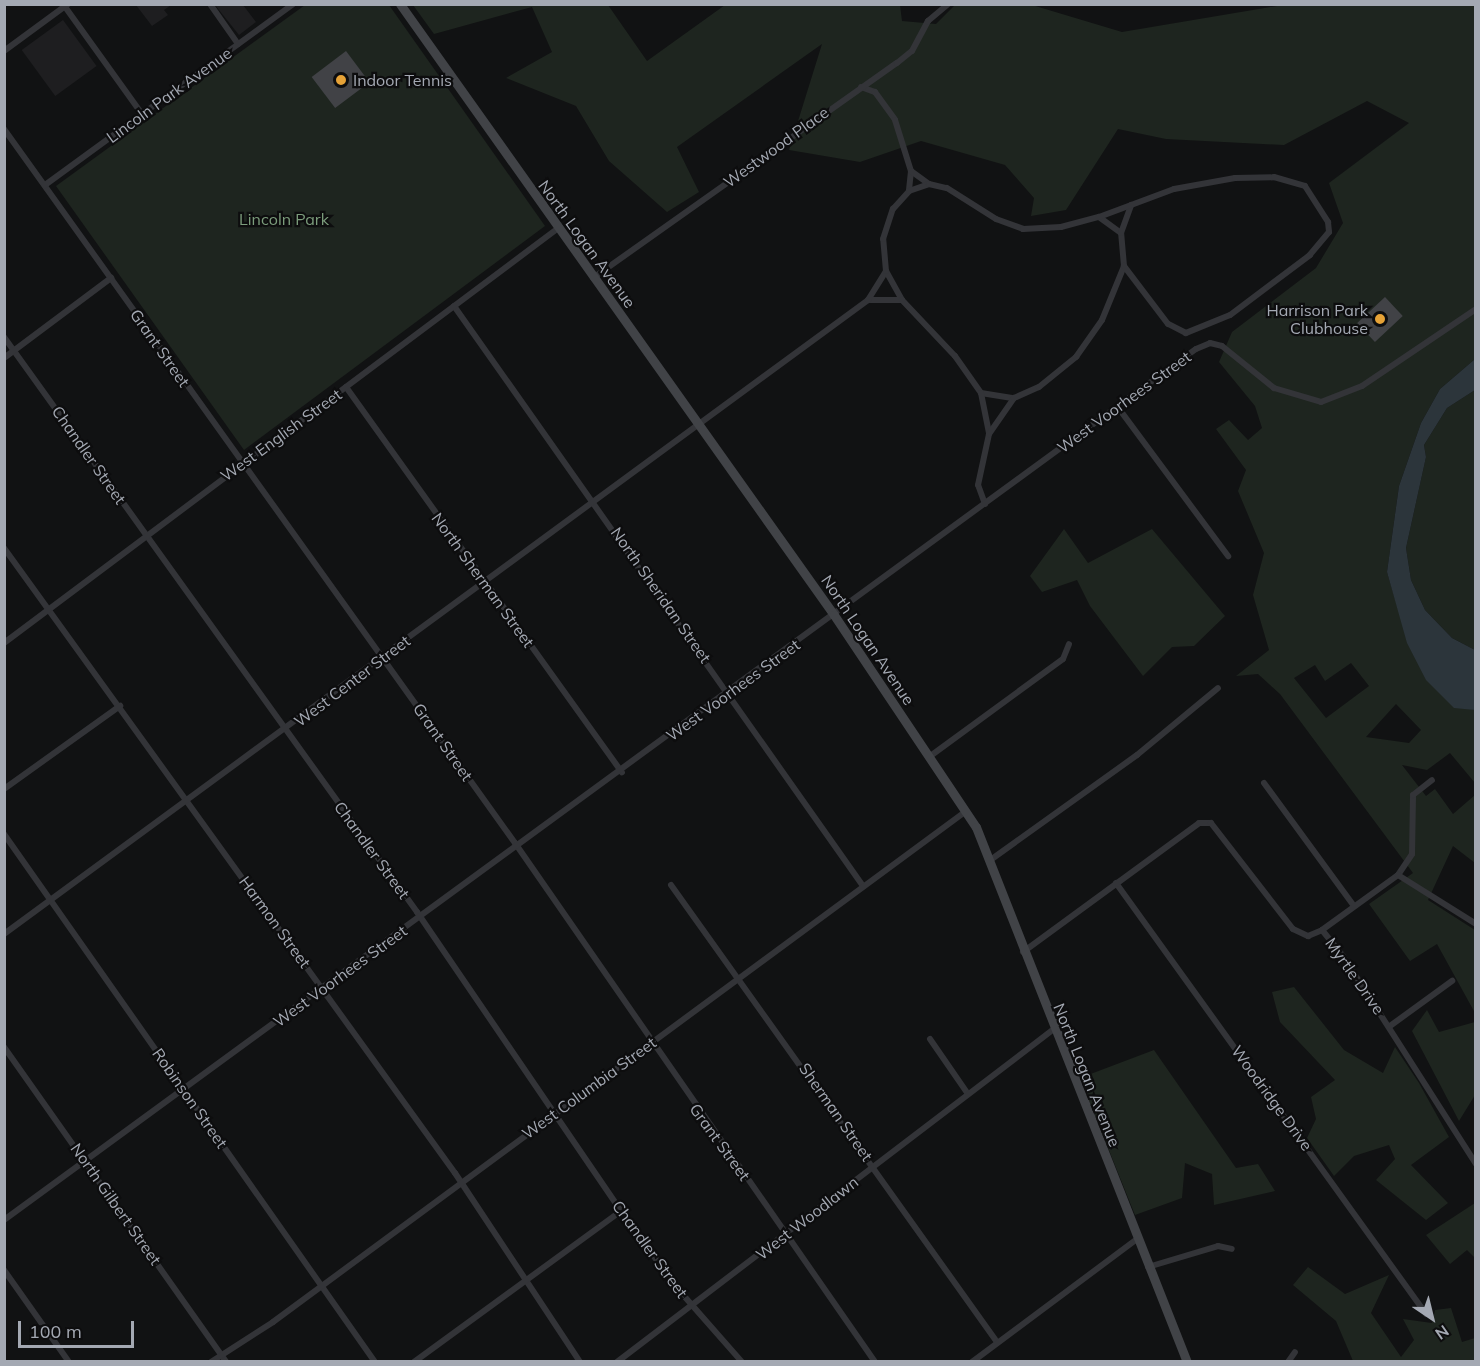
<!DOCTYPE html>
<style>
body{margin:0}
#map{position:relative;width:1480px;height:1366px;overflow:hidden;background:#111213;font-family:Mulish,sans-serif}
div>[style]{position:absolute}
.built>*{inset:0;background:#1e1e20;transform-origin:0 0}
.green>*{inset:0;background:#1e251f}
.water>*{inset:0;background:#2c353b}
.building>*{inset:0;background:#414246;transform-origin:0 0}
.street>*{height:6px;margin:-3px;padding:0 3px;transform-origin:3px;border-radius:3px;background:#333438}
.secondary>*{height:9px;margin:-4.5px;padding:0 4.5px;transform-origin:4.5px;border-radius:4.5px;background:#414347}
.dots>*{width:16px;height:16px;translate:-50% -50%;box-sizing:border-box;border:3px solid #0d0d0e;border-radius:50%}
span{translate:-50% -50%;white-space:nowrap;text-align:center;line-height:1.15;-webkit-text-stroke:4.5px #0d0d0e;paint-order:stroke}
.poi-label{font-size:16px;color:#a4a9b3}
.left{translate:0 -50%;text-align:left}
.right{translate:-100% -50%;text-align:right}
.street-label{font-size:16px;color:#a4a9b3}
.park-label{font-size:16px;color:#7c9d7c}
.frame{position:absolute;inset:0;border:6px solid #a4a9b3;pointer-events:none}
.north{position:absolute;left:1402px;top:1288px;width:60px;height:60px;-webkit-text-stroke:4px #0d0d0e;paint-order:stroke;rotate:145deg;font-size:16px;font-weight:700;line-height:24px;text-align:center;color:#a4a9b3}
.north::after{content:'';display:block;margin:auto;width:21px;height:27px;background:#a4a9b3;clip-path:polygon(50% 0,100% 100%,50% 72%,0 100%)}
.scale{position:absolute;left:18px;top:1321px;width:116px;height:27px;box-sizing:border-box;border:3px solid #a4a9b3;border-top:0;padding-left:8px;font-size:18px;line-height:21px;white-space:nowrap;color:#a4a9b3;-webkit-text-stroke:4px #0d0d0e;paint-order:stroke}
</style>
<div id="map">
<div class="built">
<i style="clip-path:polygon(136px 5px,171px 5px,164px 10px,168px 15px,152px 26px)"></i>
<i style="clip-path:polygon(215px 5px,243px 5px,256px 22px,239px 35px)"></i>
<i style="left:63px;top:20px;width:57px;height:51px;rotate:54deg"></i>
</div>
<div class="green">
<i style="clip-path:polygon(305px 5px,389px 5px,545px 226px,244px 450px,56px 186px)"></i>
<i style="clip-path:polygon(evenodd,413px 5px,608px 5px,647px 61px,725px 5px,900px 5px,902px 21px,936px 24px,955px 5px,1032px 5px,1122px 32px,1283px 5px,1475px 5px,1475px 359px,1440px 389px,1421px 423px,1399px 486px,1387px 572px,1398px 609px,1463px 707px,1475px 710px,1475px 783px,1450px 753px,1427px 770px,1402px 765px,1426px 796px,1435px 789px,1453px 814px,1475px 795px,1475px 863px,1453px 846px,1428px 900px,1475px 930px,1475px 1013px,1437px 944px,1410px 961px,1369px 904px,1413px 873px,1280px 694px,1258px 674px,1236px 676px,1269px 650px,1253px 595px,1264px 553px,1238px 491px,1246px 470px,1216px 429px,1229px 420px,1248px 440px,1262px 428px,1255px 406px,1219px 362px,1232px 332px,1316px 268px,1343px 223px,1329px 183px,1409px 123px,1367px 101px,1284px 145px,1166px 139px,1118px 129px,1066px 210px,1031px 216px,1034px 198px,1005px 165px,921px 141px,860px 162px,789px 150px,822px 44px,677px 147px,699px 192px,667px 212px,609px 161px,576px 106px,506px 78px,552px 52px,532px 7px,434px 34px,413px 5px,1351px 663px,1369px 686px,1326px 718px,1294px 678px,1315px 665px,1325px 681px,1351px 663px,413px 5px,1396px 704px,1421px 730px,1409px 743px,1366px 737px,1396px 704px)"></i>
<i style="clip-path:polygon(1475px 390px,1475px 650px,1452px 638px,1425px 610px,1411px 580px,1406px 548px,1426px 457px,1424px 445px,1447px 408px)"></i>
<i style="clip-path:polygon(1064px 529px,1088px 563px,1152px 529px,1225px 616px,1194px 646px,1172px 647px,1143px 676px,1090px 606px,1077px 580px,1042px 592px,1030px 576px)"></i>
<i style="clip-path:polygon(1294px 987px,1344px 1050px,1383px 1073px,1395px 1047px,1419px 1083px,1449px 1137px,1411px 1165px,1448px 1203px,1426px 1220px,1376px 1180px,1395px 1159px,1389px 1145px,1354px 1156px,1334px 1176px,1307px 1138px,1316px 1119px,1311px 1097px,1335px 1080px,1280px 1022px,1272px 992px)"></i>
<i style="clip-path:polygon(1427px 1010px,1439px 1032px,1475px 1022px,1475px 1095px,1459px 1121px,1412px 1031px)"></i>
<i style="clip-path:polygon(1154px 1050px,1236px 1168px,1258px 1164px,1275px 1191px,1214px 1205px,1212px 1174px,1185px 1163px,1182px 1198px,1135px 1215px,1080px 1078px)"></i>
<i style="clip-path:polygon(1475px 1203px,1475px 1258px,1467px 1250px,1450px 1264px,1426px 1235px)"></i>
<i style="clip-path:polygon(1308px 1267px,1345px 1294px,1389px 1275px,1371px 1313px,1401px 1357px,1414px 1340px,1403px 1319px,1432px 1323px,1435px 1310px,1451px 1308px,1462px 1342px,1475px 1338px,1475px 1361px,1353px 1361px,1336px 1321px,1293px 1285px)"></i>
</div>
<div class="water">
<i style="clip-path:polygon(1475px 359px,1475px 390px,1447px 408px,1424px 445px,1426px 457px,1406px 548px,1411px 580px,1425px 610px,1452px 638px,1475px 650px,1475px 710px,1454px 708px,1426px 680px,1407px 643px,1387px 572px,1399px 486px,1421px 423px,1440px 389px)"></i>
</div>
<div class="building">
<i style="left:346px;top:51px;width:39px;height:43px;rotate:53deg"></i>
<i style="left:1385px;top:297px;width:26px;height:38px;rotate:47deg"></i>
</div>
<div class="street">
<i style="left:63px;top:4px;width:135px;rotate:54.3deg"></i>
<i style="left:210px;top:4px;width:49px;rotate:55deg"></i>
<i style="left:4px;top:51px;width:79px;rotate:-36.3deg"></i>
<i style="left:861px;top:87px;width:15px;rotate:20deg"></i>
<i style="left:875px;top:92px;width:34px;rotate:54deg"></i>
<i style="left:895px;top:120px;width:53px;rotate:72.6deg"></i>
<i style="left:911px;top:171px;width:20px;rotate:96deg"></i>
<i style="left:4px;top:129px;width:878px;rotate:54.41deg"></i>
<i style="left:515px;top:843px;width:632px;rotate:55.25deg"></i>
<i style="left:911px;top:171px;width:22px;rotate:36deg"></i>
<i style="left:45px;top:185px;width:307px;rotate:-36.1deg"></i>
<i style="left:1099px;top:217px;width:27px;rotate:36deg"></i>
<i style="left:886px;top:271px;width:33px;rotate:61deg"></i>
<i style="left:593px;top:278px;width:372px;rotate:-35.3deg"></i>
<i style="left:897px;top:63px;width:19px;rotate:-39deg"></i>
<i style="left:912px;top:51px;width:34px;rotate:-62deg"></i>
<i style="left:928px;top:21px;width:26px;rotate:-40deg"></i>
<i style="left:868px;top:300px;width:34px"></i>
<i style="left:902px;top:300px;width:77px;rotate:46.6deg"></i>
<i style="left:955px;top:356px;width:45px;rotate:54.9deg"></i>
<i style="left:981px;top:393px;width:33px;rotate:9deg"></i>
<i style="left:454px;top:306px;width:710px;rotate:54.81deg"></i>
<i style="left:4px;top:337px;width:708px;rotate:54.31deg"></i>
<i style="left:417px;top:912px;width:362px;rotate:55.7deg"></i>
<i style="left:621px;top:1211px;width:95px;rotate:54deg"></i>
<i style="left:677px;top:1288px;width:98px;rotate:48.7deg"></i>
<i style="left:4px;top:358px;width:134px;rotate:-36.8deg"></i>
<i style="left:346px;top:387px;width:474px;rotate:54.4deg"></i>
<i style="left:981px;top:393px;width:41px;rotate:78.7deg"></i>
<i style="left:1117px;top:406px;width:187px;rotate:53.5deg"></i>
<i style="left:985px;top:504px;width:20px;rotate:-110deg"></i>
<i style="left:978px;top:485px;width:52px;rotate:-77.8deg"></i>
<i style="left:989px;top:434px;width:44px;rotate:-55.2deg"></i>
<i style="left:1014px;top:398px;width:27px;rotate:-24deg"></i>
<i style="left:1039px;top:387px;width:48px;rotate:-39deg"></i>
<i style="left:1076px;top:357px;width:45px;rotate:-54.9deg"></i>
<i style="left:1102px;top:320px;width:58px;rotate:-67.8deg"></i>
<i style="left:1124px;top:266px;width:33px;rotate:-95deg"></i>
<i style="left:1121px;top:233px;width:30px;rotate:-70deg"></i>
<i style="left:4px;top:548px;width:771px;rotate:54.19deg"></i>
<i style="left:455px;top:1173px;width:227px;rotate:56.5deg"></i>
<i style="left:4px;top:643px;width:691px;rotate:-36.82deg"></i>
<i style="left:929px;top:757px;width:166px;rotate:-36.2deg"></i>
<i style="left:1063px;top:659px;width:16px;rotate:-68deg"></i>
<i style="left:1264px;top:783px;width:152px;rotate:53.8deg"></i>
<i style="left:4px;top:789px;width:143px;rotate:-35.6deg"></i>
<i style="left:4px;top:834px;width:645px;rotate:54.91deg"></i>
<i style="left:989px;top:861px;width:182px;rotate:-35.6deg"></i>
<i style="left:1137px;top:755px;width:105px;rotate:-39.6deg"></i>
<i style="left:1398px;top:875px;width:25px;rotate:-56deg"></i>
<i style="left:1412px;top:854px;width:59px;rotate:-89deg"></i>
<i style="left:1413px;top:795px;width:24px;rotate:-38deg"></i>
<i style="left:1116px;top:883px;width:531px;rotate:54.27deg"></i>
<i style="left:671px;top:885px;width:561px;rotate:54.5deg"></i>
<i style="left:1322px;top:930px;width:94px;rotate:-35.9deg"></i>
<i style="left:1398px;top:875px;width:92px;rotate:32.1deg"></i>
<i style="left:4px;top:934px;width:1072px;rotate:-36.27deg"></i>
<i style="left:868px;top:300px;width:34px;rotate:-58deg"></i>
<i style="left:886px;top:271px;width:32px;rotate:-95deg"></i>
<i style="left:883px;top:239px;width:32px;rotate:-72deg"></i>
<i style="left:893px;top:209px;width:24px;rotate:-48deg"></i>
<i style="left:909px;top:191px;width:21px;rotate:-19deg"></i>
<i style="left:929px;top:184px;width:18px;rotate:13deg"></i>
<i style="left:947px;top:188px;width:58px;rotate:32.3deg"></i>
<i style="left:996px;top:219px;width:29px;rotate:20deg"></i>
<i style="left:1023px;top:229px;width:38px;rotate:-3deg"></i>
<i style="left:1061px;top:227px;width:39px;rotate:-15deg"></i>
<i style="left:1099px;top:217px;width:80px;rotate:-20.5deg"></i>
<i style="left:1174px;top:189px;width:62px;rotate:-10.2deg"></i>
<i style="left:1235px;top:178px;width:39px;rotate:-1deg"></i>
<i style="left:1274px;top:177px;width:32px;rotate:16deg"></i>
<i style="left:1305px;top:186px;width:43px;rotate:57.4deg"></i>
<i style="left:1328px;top:222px;width:10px;rotate:84deg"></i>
<i style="left:1329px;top:232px;width:30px;rotate:130deg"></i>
<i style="left:1310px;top:255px;width:100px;rotate:143.1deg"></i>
<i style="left:1230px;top:315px;width:48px;rotate:157.8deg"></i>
<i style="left:1186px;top:333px;width:20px;rotate:-153deg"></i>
<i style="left:1168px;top:324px;width:73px;rotate:-127.2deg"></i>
<i style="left:1023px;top:952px;width:218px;rotate:-36.2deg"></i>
<i style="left:1199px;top:823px;width:12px"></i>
<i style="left:1211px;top:823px;width:134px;rotate:52.3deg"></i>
<i style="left:1293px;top:929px;width:17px;rotate:25deg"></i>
<i style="left:1308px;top:936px;width:15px;rotate:-23deg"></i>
<i style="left:1322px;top:930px;width:33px;rotate:51deg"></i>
<i style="left:1343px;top:956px;width:247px;rotate:57.4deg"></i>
<i style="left:1390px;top:1026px;width:77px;rotate:-36deg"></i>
<i style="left:930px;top:1039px;width:67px;rotate:55.4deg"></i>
<i style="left:4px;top:1047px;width:385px;rotate:54.8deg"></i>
<i style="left:4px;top:1220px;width:1476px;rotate:-36.16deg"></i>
<i style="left:1196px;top:349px;width:15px;rotate:-23deg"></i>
<i style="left:1210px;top:343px;width:12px;rotate:14deg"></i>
<i style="left:1222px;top:346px;width:67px;rotate:38.9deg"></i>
<i style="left:1274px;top:388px;width:49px;rotate:16.6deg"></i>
<i style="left:1321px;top:402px;width:44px;rotate:-21.3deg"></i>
<i style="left:1362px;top:386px;width:138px;rotate:-34deg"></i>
<i style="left:1148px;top:1267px;width:73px;rotate:-16.7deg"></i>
<i style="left:1218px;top:1246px;width:14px;rotate:12deg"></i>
<i style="left:4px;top:1270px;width:113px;rotate:54.8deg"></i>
<i style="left:211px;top:1362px;width:74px;rotate:-32.8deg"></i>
<i style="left:273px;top:1322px;width:861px;rotate:-36.4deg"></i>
<i style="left:414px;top:1362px;width:256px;rotate:-36.1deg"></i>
<i style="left:617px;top:1362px;width:549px;rotate:-37.31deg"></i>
<i style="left:972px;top:1362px;width:206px;rotate:-36.7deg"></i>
<i style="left:1288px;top:1362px;width:12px;rotate:-55deg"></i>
</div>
<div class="secondary">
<i style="left:400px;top:4px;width:749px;rotate:54.61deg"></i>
<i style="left:834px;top:615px;width:255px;rotate:56.2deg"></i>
<i style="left:976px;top:827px;width:575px;rotate:68.48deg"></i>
</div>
<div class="dots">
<i style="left:341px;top:80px;background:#e6a237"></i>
<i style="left:1380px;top:319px;background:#e6a237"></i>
</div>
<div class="poi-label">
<span class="left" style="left:353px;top:80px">Indoor Tennis</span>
<span class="right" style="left:1368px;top:319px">Harrison Park<br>Clubhouse</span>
</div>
<div class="street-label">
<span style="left:169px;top:95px;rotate:-36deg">Lincoln Park Avenue</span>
<span style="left:776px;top:147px;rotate:-36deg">Westwood Place</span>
<span style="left:587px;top:244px;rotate:54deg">North Logan Avenue</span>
<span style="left:160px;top:348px;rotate:55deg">Grant Street</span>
<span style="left:1124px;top:402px;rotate:-36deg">West Voorhees Street</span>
<span style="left:281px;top:435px;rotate:-36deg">West English Street</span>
<span style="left:89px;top:455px;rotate:55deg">Chandler Street</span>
<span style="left:483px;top:580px;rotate:54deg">North Sherman Street</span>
<span style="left:661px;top:595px;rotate:55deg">North Sheridan Street</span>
<span style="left:868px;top:640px;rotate:56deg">North Logan Avenue</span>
<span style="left:352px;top:681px;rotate:-37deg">West Center Street</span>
<span style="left:733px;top:690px;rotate:-36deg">West Voorhees Street</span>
<span style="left:443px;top:742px;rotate:55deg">Grant Street</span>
<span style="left:372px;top:850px;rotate:54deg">Chandler Street</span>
<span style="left:275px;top:922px;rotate:54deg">Harmon Street</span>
<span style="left:340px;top:976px;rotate:-36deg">West Voorhees Street</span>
<span style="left:1355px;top:976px;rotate:55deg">Myrtle Drive</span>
<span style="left:1087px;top:1075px;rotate:68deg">North Logan Avenue</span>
<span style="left:589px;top:1088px;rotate:-36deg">West Columbia Street</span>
<span style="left:190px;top:1098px;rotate:55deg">Robinson Street</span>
<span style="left:1272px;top:1098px;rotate:54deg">Woodridge Drive</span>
<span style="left:836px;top:1112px;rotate:55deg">Sherman Street</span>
<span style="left:720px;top:1142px;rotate:54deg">Grant Street</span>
<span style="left:116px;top:1204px;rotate:55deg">North Gilbert Street</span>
<span style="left:807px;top:1218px;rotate:-38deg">West Woodlawn</span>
<span style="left:650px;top:1249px;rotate:54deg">Chandler Street</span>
</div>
<div class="park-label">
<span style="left:284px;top:219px">Lincoln Park</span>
</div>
<div class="frame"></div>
<div class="north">N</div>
<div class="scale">100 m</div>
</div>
